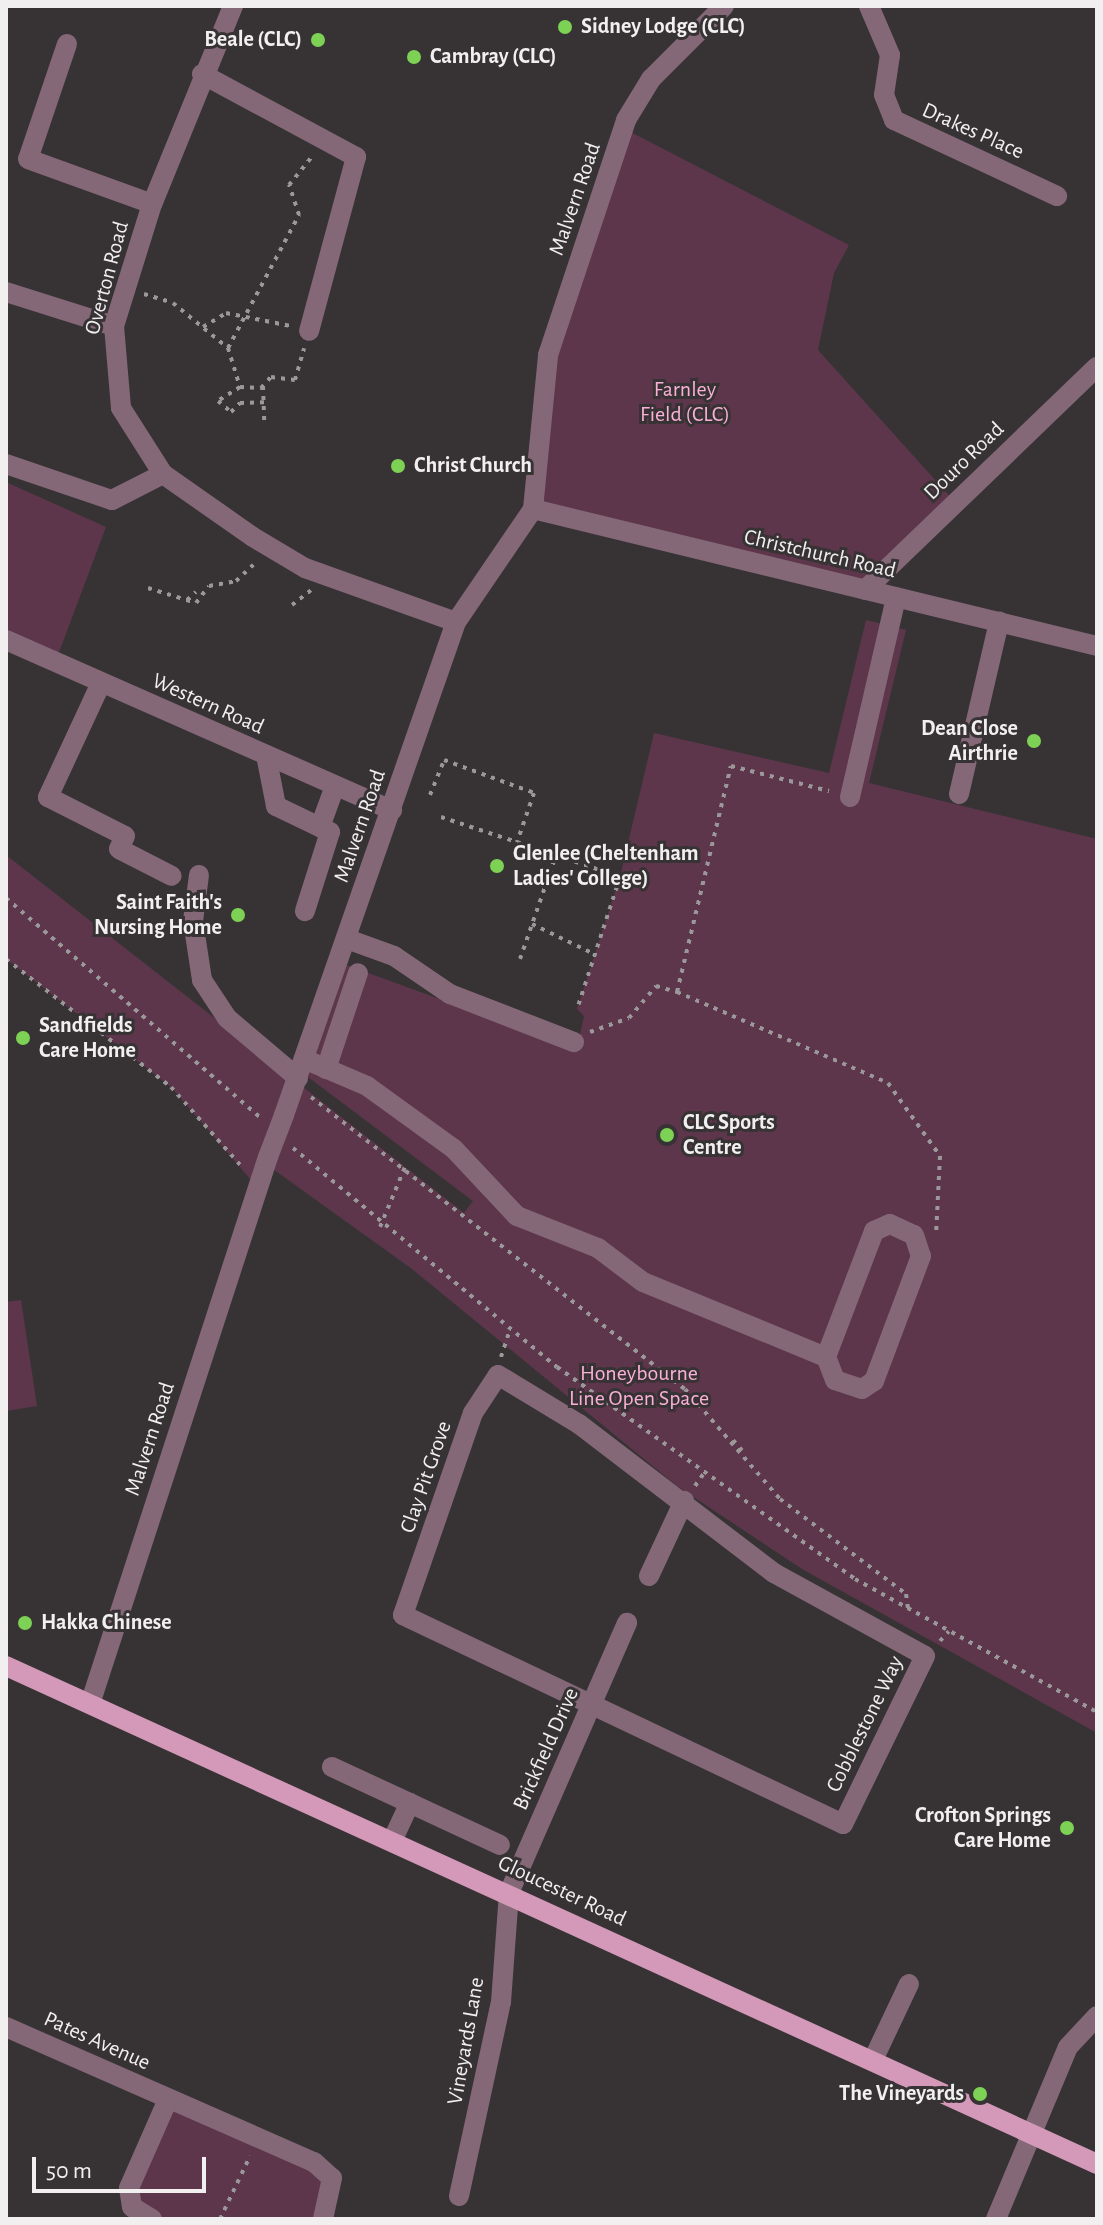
<!DOCTYPE html>
<style>
body{margin:0}
#map{position:relative;width:1103px;height:2225px;overflow:hidden;background:#373335;font-family:"Alegreya Sans",sans-serif}
div>[style]{position:absolute}
.green>*{inset:0;background:#5d364b}
.path>*{height:4px;margin-top:-2px;transform-origin:0;background:repeating-linear-gradient(90deg,#9b989a 0 4px,transparent 0 10px)}
.minor>*{height:20px;margin:-10px;padding:0 10px;transform-origin:10px;border-radius:10px;background:#856877}
.major>*{height:20px;margin:-10px;padding:0 10px;transform-origin:10px;border-radius:10px;background:#d499b8}
.minor-bridge>*{height:20px;margin:-10px;padding:0 10px;transform-origin:10px;border-radius:10px;background:#856877}
.dots>*{width:22px;height:22px;translate:-50% -50%;box-sizing:border-box;border:4px solid #373335;border-radius:50%}
span{translate:-50% -50%;white-space:nowrap;text-align:center;line-height:1.15;-webkit-text-stroke:6px #373335;paint-order:stroke}
.poi-label{font-size:22px;color:#f1eff0;font-weight:700}
.left{translate:0 -50%;text-align:left}
.right{translate:-100% -50%;text-align:right}
.street-label{font-size:22px;color:#f1eff0}
.park-label{font-size:22px;color:#fbb0d7}
.frame{position:absolute;inset:0;border:8px solid #f1eff0;pointer-events:none}
.scale{position:absolute;left:32px;top:2157px;width:174px;height:36px;box-sizing:border-box;border:4px solid #f1eff0;border-top:0;padding-left:10px;font-size:24px;line-height:28px;white-space:nowrap;color:#f1eff0;-webkit-text-stroke:6px #373335;paint-order:stroke}
</style>
<div id="map">
<div class="green">
<i style="clip-path:polygon(623px 128px,849px 245px,834px 273px,818px 350px,955px 502px,865px 590px,533px 509px,538px 419px)"></i>
<i style="clip-path:polygon(6px 482px,106px 527px,55px 663px,6px 640px)"></i>
<i style="clip-path:polygon(866px 620px,906px 630px,869px 783px,1097px 839px,1097px 1733px,802px 1569px,677px 1486px,412px 1269px,266px 1164px,257px 1187px,171px 1087px,6px 959px,6px 855px,464px 1213px,473px 1201px,300px 1071px,338px 962px,577px 1049px,584px 1016px,577px 1009px,620px 877px,654px 733px,829px 773px)"></i>
<i style="clip-path:polygon(21px 1300px,37px 1406px,6px 1411px,6px 1302px)"></i>
<i style="clip-path:polygon(168px 2099px,325px 2170px,323px 2219px,152px 2219px,129px 2188px)"></i>
</div>
<div class="path">
<i style="left:144px;top:294px;width:30px;rotate:17deg"></i>
<i style="left:173px;top:303px;width:71px;rotate:39.3deg"></i>
<i style="left:228px;top:348px;width:41px;rotate:72.9deg"></i>
<i style="left:240px;top:387px;width:21px;rotate:3deg"></i>
<i style="left:261px;top:388px;width:15px;rotate:-48deg"></i>
<i style="left:271px;top:377px;width:24px;rotate:7deg"></i>
<i style="left:295px;top:380px;width:33px;rotate:-74deg"></i>
<i style="left:203px;top:327px;width:27px;rotate:-31deg"></i>
<i style="left:226px;top:313px;width:66px;rotate:11.3deg"></i>
<i style="left:228px;top:348px;width:151px;rotate:-61.9deg"></i>
<i style="left:299px;top:215px;width:32px;rotate:-108deg"></i>
<i style="left:289px;top:185px;width:38px;rotate:-51deg"></i>
<i style="left:263px;top:386px;width:36px;rotate:88deg"></i>
<i style="left:240px;top:387px;width:26px;rotate:148deg"></i>
<i style="left:218px;top:401px;width:17px;rotate:40deg"></i>
<i style="left:231px;top:412px;width:13px;rotate:-45deg"></i>
<i style="left:240px;top:403px;width:24px;rotate:-2deg"></i>
<i style="left:148px;top:588px;width:50px;rotate:17.4deg"></i>
<i style="left:196px;top:603px;width:21px;rotate:-53deg"></i>
<i style="left:209px;top:586px;width:27px;rotate:-10deg"></i>
<i style="left:236px;top:581px;width:26px;rotate:-43deg"></i>
<i style="left:187px;top:600px;width:12px;rotate:-42deg"></i>
<i style="left:292px;top:605px;width:24px;rotate:-38deg"></i>
<i style="left:430px;top:795px;width:38px;rotate:-68deg"></i>
<i style="left:444px;top:760px;width:96px;rotate:20.1deg"></i>
<i style="left:534px;top:793px;width:52px;rotate:109.1deg"></i>
<i style="left:441px;top:817px;width:121px;rotate:18.3deg"></i>
<i style="left:6px;top:898px;width:335px;rotate:40.8deg"></i>
<i style="left:532px;top:924px;width:69px;rotate:25.8deg"></i>
<i style="left:6px;top:959px;width:209px;rotate:37.8deg"></i>
<i style="left:171px;top:1087px;width:108px;rotate:48.4deg"></i>
<i style="left:520px;top:959px;width:110px;rotate:-70.9deg"></i>
<i style="left:556px;top:855px;width:68px;rotate:19deg"></i>
<i style="left:620px;top:877px;width:139px;rotate:108deg"></i>
<i style="left:677px;top:992px;width:230px;rotate:23.3deg"></i>
<i style="left:888px;top:1083px;width:90px;rotate:54.5deg"></i>
<i style="left:940px;top:1156px;width:78px;rotate:92.9deg"></i>
<i style="left:590px;top:1032px;width:41px;rotate:-19.7deg"></i>
<i style="left:629px;top:1018px;width:42px;rotate:-49.8deg"></i>
<i style="left:656px;top:986px;width:22px;rotate:16deg"></i>
<i style="left:677px;top:992px;width:232px;rotate:-76.6deg"></i>
<i style="left:731px;top:766px;width:101px;rotate:14.3deg"></i>
<i style="left:311px;top:1097px;width:474px;rotate:38deg"></i>
<i style="left:685px;top:1389px;width:145px;rotate:49.2deg"></i>
<i style="left:780px;top:1499px;width:158px;rotate:37deg"></i>
<i style="left:906px;top:1594px;width:14px;rotate:82deg"></i>
<i style="left:293px;top:1148px;width:343px;rotate:39.7deg"></i>
<i style="left:557px;top:1367px;width:366px;rotate:35.4deg"></i>
<i style="left:855px;top:1579px;width:276px;rotate:28.8deg"></i>
<i style="left:380px;top:1227px;width:65px;rotate:-67.4deg"></i>
<i style="left:501px;top:1357px;width:29px;rotate:-72deg"></i>
<i style="left:733px;top:1440px;width:20px;rotate:49deg"></i>
<i style="left:695px;top:1486px;width:19px;rotate:-55deg"></i>
<i style="left:940px;top:1641px;width:13px;rotate:-48deg"></i>
<i style="left:220px;top:2219px;width:70px;rotate:-64.5deg"></i>
</div>
<div class="minor">
<i style="left:233px;top:6px;width:214px;rotate:112.2deg"></i>
<i style="left:152px;top:204px;width:128px;rotate:107.3deg"></i>
<i style="left:114px;top:326px;width:82px;rotate:85.1deg"></i>
<i style="left:121px;top:408px;width:78px;rotate:57.5deg"></i>
<i style="left:163px;top:474px;width:110px;rotate:35deg"></i>
<i style="left:253px;top:537px;width:61px;rotate:30.8deg"></i>
<i style="left:305px;top:568px;width:160px;rotate:19.7deg"></i>
<i style="left:869px;top:6px;width:53px;rotate:66.8deg"></i>
<i style="left:890px;top:55px;width:40px;rotate:98.5deg"></i>
<i style="left:884px;top:95px;width:27px;rotate:68deg"></i>
<i style="left:894px;top:120px;width:180px;rotate:25deg"></i>
<i style="left:67px;top:44px;width:121px;rotate:108.7deg"></i>
<i style="left:28px;top:159px;width:132px;rotate:19.9deg"></i>
<i style="left:202px;top:74px;width:175px;rotate:28.3deg"></i>
<i style="left:356px;top:157px;width:180px;rotate:105.1deg"></i>
<i style="left:6px;top:292px;width:113px;rotate:17.5deg"></i>
<i style="left:6px;top:464px;width:112px;rotate:18.8deg"></i>
<i style="left:112px;top:500px;width:57px;rotate:-27deg"></i>
<i style="left:533px;top:509px;width:580px;rotate:13.65deg"></i>
<i style="left:865px;top:590px;width:322px;rotate:-43.9deg"></i>
<i style="left:6px;top:640px;width:422px;rotate:23.8deg"></i>
<i style="left:101px;top:683px;width:126px;rotate:114.9deg"></i>
<i style="left:48px;top:797px;width:86px;rotate:26.9deg"></i>
<i style="left:125px;top:836px;width:14px;rotate:115deg"></i>
<i style="left:119px;top:849px;width:59px;rotate:27deg"></i>
<i style="left:266px;top:755px;width:52px;rotate:78.9deg"></i>
<i style="left:276px;top:806px;width:60px;rotate:25.7deg"></i>
<i style="left:330px;top:832px;width:83px;rotate:107.6deg"></i>
<i style="left:959px;top:794px;width:177px;rotate:-76.9deg"></i>
<i style="left:850px;top:797px;width:205px;rotate:-77deg"></i>
<i style="left:320px;top:827px;width:44px;rotate:-69.9deg"></i>
<i style="left:199px;top:875px;width:46px;rotate:97.4deg"></i>
<i style="left:193px;top:921px;width:60px;rotate:81.3deg"></i>
<i style="left:202px;top:980px;width:45px;rotate:56.7deg"></i>
<i style="left:227px;top:1018px;width:93px;rotate:40.2deg"></i>
<i style="left:347px;top:939px;width:50px;rotate:19.9deg"></i>
<i style="left:394px;top:956px;width:68px;rotate:34.2deg"></i>
<i style="left:450px;top:994px;width:133px;rotate:21.2deg"></i>
<i style="left:304px;top:1059px;width:69px;rotate:23.2deg"></i>
<i style="left:367px;top:1086px;width:107px;rotate:35.9deg"></i>
<i style="left:454px;top:1149px;width:92px;rotate:46.8deg"></i>
<i style="left:517px;top:1216px;width:87px;rotate:21.6deg"></i>
<i style="left:598px;top:1248px;width:56px;rotate:37.1deg"></i>
<i style="left:643px;top:1282px;width:198px;rotate:22.3deg"></i>
<i style="left:826px;top:1357px;width:135px;rotate:-69.1deg"></i>
<i style="left:874px;top:1231px;width:17px;rotate:-24deg"></i>
<i style="left:890px;top:1224px;width:26px;rotate:25deg"></i>
<i style="left:914px;top:1235px;width:22px;rotate:72deg"></i>
<i style="left:921px;top:1256px;width:134px;rotate:110.6deg"></i>
<i style="left:874px;top:1381px;width:14px;rotate:146deg"></i>
<i style="left:862px;top:1389px;width:28px;rotate:-162deg"></i>
<i style="left:835px;top:1380px;width:25px;rotate:-111deg"></i>
<i style="left:326px;top:1069px;width:101px;rotate:-71.6deg"></i>
<i style="left:284px;top:1115px;width:522px;rotate:-70.77deg"></i>
<i style="left:456px;top:622px;width:137px;rotate:-55.7deg"></i>
<i style="left:533px;top:509px;width:155px;rotate:-84.4deg"></i>
<i style="left:548px;top:355px;width:248px;rotate:-71.6deg"></i>
<i style="left:626px;top:120px;width:48px;rotate:-58.6deg"></i>
<i style="left:651px;top:79px;width:103px;rotate:-45deg"></i>
<i style="left:498px;top:1375px;width:95px;rotate:31.2deg"></i>
<i style="left:579px;top:1424px;width:245px;rotate:37.4deg"></i>
<i style="left:774px;top:1573px;width:172px;rotate:28.8deg"></i>
<i style="left:925px;top:1656px;width:187px;rotate:116deg"></i>
<i style="left:843px;top:1824px;width:487px;rotate:-154.6deg"></i>
<i style="left:403px;top:1615px;width:214px;rotate:-70.9deg"></i>
<i style="left:473px;top:1413px;width:45px;rotate:-56.7deg"></i>
<i style="left:649px;top:1576px;width:83px;rotate:-65deg"></i>
<i style="left:91px;top:1701px;width:572px;rotate:-71.98deg"></i>
<i style="left:332px;top:1767px;width:185px;rotate:24.9deg"></i>
<i style="left:393px;top:1839px;width:40px;rotate:-65deg"></i>
<i style="left:6px;top:2027px;width:336px;rotate:23.7deg"></i>
<i style="left:314px;top:2162px;width:24px;rotate:42deg"></i>
<i style="left:332px;top:2178px;width:42px;rotate:102.4deg"></i>
<i style="left:873px;top:2060px;width:84px;rotate:-64.7deg"></i>
<i style="left:459px;top:2196px;width:198px;rotate:-77.8deg"></i>
<i style="left:501px;top:2002px;width:109px;rotate:-85.8deg"></i>
<i style="left:509px;top:1893px;width:295px;rotate:-66.4deg"></i>
<i style="left:152px;top:2219px;width:23px;rotate:-149deg"></i>
<i style="left:132px;top:2207px;width:19px;rotate:-99deg"></i>
<i style="left:129px;top:2188px;width:97px;rotate:-66.3deg"></i>
<i style="left:996px;top:2219px;width:186px;rotate:-67.3deg"></i>
<i style="left:1068px;top:2047px;width:42px;rotate:-46.9deg"></i>
</div>
<div class="major">
<i style="left:6px;top:1666px;width:1199px;rotate:24.53deg"></i>
</div>
<div class="minor-bridge">
<i style="left:268px;top:1157px;width:45px;rotate:-69.1deg"></i>
</div>
<div class="dots">
<i style="left:565px;top:27px;background:#7dd154"></i>
<i style="left:318px;top:40px;background:#7dd154"></i>
<i style="left:414px;top:57px;background:#7dd154"></i>
<i style="left:398px;top:466px;background:#7dd154"></i>
<i style="left:1034px;top:741px;background:#7dd154"></i>
<i style="left:497px;top:866px;background:#7dd154"></i>
<i style="left:238px;top:915px;background:#7dd154"></i>
<i style="left:23px;top:1038px;background:#7dd154"></i>
<i style="left:667px;top:1135px;background:#7dd154"></i>
<i style="left:25px;top:1623px;background:#7dd154"></i>
<i style="left:1067px;top:1828px;background:#7dd154"></i>
<i style="left:980px;top:2094px;background:#7dd154"></i>
</div>
<div class="poi-label">
<span class="left" style="left:581px;top:27px">Sidney Lodge (CLC)</span>
<span class="right" style="left:302px;top:40px">Beale (CLC)</span>
<span class="left" style="left:430px;top:57px">Cambray (CLC)</span>
<span class="left" style="left:414px;top:466px">Christ Church</span>
<span class="right" style="left:1018px;top:741px">Dean Close<br>Airthrie</span>
<span class="left" style="left:513px;top:866px">Glenlee (Cheltenham<br>Ladies' College)</span>
<span class="right" style="left:222px;top:915px">Saint Faith's<br>Nursing Home</span>
<span class="left" style="left:39px;top:1038px">Sandfields<br>Care Home</span>
<span class="left" style="left:683px;top:1135px">CLC Sports<br>Centre</span>
<span class="left" style="left:41px;top:1623px">Hakka Chinese</span>
<span class="right" style="left:1051px;top:1828px">Crofton Springs<br>Care Home</span>
<span class="right" style="left:964px;top:2094px">The Vineyards</span>
</div>
<div class="street-label">
<span style="left:973px;top:131px;rotate:24deg">Drakes Place</span>
<span style="left:575px;top:199px;rotate:-71deg">Malvern Road</span>
<span style="left:107px;top:278px;rotate:-75deg">Overton Road</span>
<span style="left:964px;top:461px;rotate:-44deg">Douro Road</span>
<span style="left:820px;top:554px;rotate:13deg">Christchurch Road</span>
<span style="left:208px;top:704px;rotate:24deg">Western Road</span>
<span style="left:360px;top:826px;rotate:-71deg">Malvern Road</span>
<span style="left:150px;top:1439px;rotate:-72deg">Malvern Road</span>
<span style="left:426px;top:1477px;rotate:-71deg">Clay Pit Grove</span>
<span style="left:865px;top:1724px;rotate:-64deg">Cobblestone Way</span>
<span style="left:546px;top:1749px;rotate:-66deg">Brickfield Drive</span>
<span style="left:562px;top:1891px;rotate:25deg">Gloucester Road</span>
<span style="left:97px;top:2041px;rotate:24deg">Pates Avenue</span>
<span style="left:466px;top:2041px;rotate:-80deg">Vineyards Lane</span>
</div>
<div class="park-label">
<span style="left:685px;top:402px">Farnley<br>Field (CLC)</span>
<span style="left:639px;top:1386px">Honeybourne<br>Line Open Space</span>
</div>
<div class="frame"></div>
<div class="scale">50 m</div>
</div>
